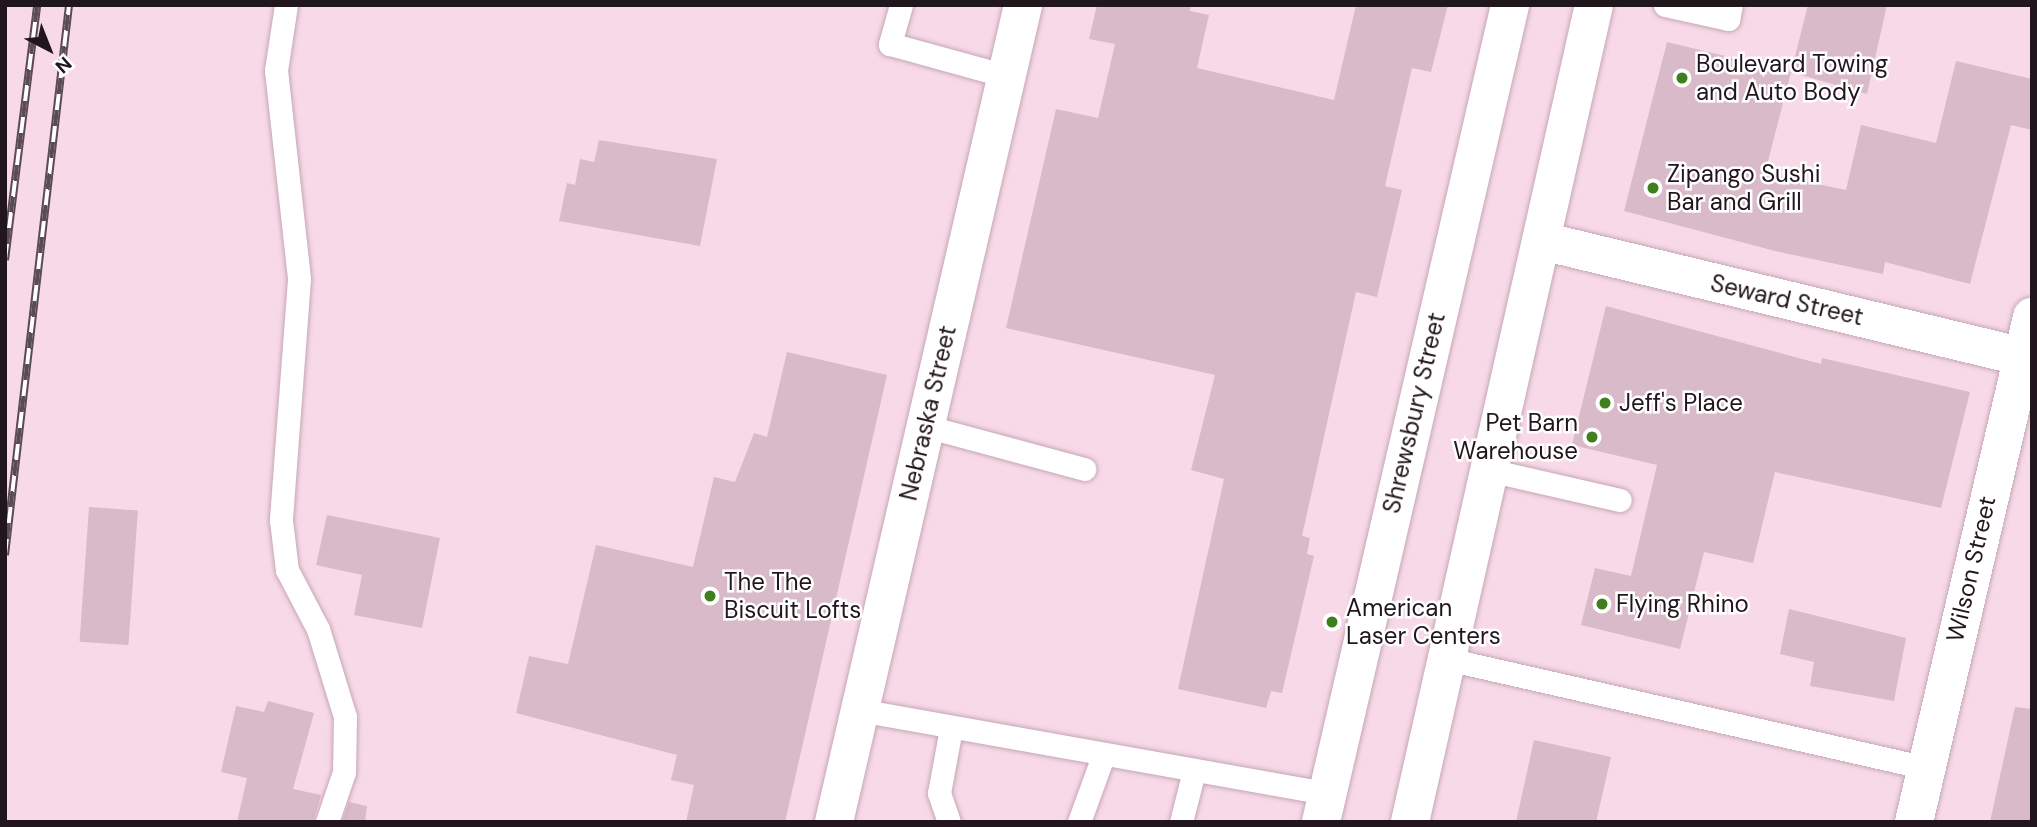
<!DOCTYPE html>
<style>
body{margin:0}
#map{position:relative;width:2037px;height:827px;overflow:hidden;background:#f8d9e7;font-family:"DM Sans",sans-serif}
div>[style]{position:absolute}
.building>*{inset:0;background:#d9bac8;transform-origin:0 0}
.roads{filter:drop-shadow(0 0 2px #c5a7b6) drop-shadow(0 0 2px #c5a7b6)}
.service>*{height:23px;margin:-11.5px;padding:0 11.5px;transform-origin:11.5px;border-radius:11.5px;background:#fff}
.minor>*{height:38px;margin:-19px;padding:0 19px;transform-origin:19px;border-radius:19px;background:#fff}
.primary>*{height:38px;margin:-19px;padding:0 19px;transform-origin:19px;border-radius:19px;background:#fff}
.rail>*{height:8px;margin-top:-4px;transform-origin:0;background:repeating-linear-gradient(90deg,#fff 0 16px,#5b4b52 0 32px);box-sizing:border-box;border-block:2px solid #5b4b52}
.dots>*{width:19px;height:19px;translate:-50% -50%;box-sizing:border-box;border:4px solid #fff;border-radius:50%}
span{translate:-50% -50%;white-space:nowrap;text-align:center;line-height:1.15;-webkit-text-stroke:5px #fff;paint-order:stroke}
.poi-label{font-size:24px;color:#21161b}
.left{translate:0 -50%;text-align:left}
.right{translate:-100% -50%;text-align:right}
.street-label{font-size:24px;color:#21161b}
.frame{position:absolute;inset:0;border:7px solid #21161b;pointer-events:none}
.north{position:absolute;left:14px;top:14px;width:70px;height:70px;-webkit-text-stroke:5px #fff;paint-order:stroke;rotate:138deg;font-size:19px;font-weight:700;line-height:28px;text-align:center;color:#21161b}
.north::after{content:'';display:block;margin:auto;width:24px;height:32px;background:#21161b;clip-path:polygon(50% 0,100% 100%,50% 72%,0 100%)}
</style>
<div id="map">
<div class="building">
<i style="clip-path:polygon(1097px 5px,1191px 5px,1190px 11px,1209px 15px,1197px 68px,1334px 100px,1356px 5px,1448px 5px,1431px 72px,1412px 68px,1385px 186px,1402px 190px,1377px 297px,1356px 292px,1302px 536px,1310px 538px,1307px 554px,1314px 556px,1282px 693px,1271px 691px,1266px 708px,1178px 689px,1224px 479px,1191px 470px,1215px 375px,1006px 328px,1056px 109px,1098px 118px,1115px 44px,1089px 39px)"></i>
<i style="clip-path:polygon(1808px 5px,1887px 5px,1867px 94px,1791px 72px)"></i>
<i style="clip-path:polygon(1667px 42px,1791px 72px,1765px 173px,1846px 190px,1861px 125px,1936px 143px,1956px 61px,2032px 79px,2032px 130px,2011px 125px,1970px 284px,1885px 262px,1883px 274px,1775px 251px,1624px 211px)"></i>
<i style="clip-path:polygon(599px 140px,717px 159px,700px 246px,559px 221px,567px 183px,575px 185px,580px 159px,594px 162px)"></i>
<i style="clip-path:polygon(1606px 306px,1821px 364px,1822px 358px,1970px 392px,1941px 508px,1775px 472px,1753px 563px,1704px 552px,1680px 649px,1581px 625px,1595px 568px,1631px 576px,1657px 465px,1572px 445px)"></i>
<i style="clip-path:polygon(787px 352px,887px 375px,785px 822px,686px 822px,694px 785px,671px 780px,677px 755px,516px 713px,529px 656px,568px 664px,596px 545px,693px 567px,714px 477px,735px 482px,754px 433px,767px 437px)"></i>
<i style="left:89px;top:507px;width:49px;height:135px;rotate:4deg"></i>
<i style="clip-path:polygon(327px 515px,440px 538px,422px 628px,354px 615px,362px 575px,316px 565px)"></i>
<i style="clip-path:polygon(1789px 609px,1906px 638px,1894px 701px,1810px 686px,1814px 662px,1780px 654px)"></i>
<i style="clip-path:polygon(268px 701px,314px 713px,293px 789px,321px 795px,313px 822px,237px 822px,247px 778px,221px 772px,236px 706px,264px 712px)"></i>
<i style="clip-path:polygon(2015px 707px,2032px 709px,2032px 822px,1990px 822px)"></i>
<i style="clip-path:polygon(1534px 740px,1611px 757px,1596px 822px,1516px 822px)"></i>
<i style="clip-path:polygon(349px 802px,367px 806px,365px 822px,342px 822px)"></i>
</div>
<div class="roads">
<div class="service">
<i style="left:286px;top:5px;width:66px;rotate:98.7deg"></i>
<i style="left:276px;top:70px;width:210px;rotate:83.7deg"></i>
<i style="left:299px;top:279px;width:242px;rotate:94.3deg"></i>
<i style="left:281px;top:520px;width:50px;rotate:83.2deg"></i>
<i style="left:287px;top:570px;width:67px;rotate:62.3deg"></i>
<i style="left:318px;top:629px;width:92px;rotate:72.9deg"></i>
<i style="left:345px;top:717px;width:55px;rotate:91deg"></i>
<i style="left:344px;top:772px;width:53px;rotate:108.8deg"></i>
<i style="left:901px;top:5px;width:41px;rotate:105.8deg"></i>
<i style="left:890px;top:44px;width:120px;rotate:15.4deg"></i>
<i style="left:1665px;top:5px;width:65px;rotate:12.5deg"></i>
<i style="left:1728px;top:19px;width:14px;rotate:-78deg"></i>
<i style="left:925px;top:426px;width:165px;rotate:15.1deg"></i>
<i style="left:1489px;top:470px;width:134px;rotate:12.9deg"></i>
<i style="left:1447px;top:659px;width:491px;rotate:12.8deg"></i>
<i style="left:859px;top:710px;width:475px;rotate:10.1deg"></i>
<i style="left:949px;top:822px;width:31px;rotate:-109deg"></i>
<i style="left:939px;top:793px;width:66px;rotate:-79.5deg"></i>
<i style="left:1079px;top:822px;width:70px;rotate:-70deg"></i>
<i style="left:1181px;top:822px;width:53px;rotate:-75.7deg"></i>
</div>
<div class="minor">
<i style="left:1542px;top:241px;width:504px;rotate:13.54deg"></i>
<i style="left:834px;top:822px;width:839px;rotate:-76.97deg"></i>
<i style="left:1914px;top:822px;width:519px;rotate:-76.85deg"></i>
</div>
<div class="primary">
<i style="left:1321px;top:822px;width:839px;rotate:-76.97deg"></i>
<i style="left:1410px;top:822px;width:837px;rotate:-77.31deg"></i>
</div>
</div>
<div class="rail">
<i style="left:5px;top:260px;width:257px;rotate:-82.8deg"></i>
<i style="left:5px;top:555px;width:554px;rotate:-83.36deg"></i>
</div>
<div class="dots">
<i style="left:1682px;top:78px;background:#407f1e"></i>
<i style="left:1653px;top:188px;background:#407f1e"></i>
<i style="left:1605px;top:403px;background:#407f1e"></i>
<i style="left:1592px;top:437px;background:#407f1e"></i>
<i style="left:710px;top:596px;background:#407f1e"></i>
<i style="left:1602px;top:604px;background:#407f1e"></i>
<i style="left:1332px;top:622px;background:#407f1e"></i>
</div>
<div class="poi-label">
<span class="left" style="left:1696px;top:78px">Boulevard Towing<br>and Auto Body</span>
<span class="left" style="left:1667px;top:188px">Zipango Sushi<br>Bar and Grill</span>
<span class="left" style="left:1619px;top:403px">Jeff's Place</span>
<span class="right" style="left:1578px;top:437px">Pet Barn<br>Warehouse</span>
<span class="left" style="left:724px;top:596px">The The<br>Biscuit Lofts</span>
<span class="left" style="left:1616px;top:604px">Flying Rhino</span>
<span class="left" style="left:1346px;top:622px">American<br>Laser Centers</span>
</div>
<div class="street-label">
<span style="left:1787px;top:300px;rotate:13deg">Seward Street</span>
<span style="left:928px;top:413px;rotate:-77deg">Nebraska Street</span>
<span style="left:1414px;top:413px;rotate:-77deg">Shrewsbury Street</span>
<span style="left:1971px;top:569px;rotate:-77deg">Wilson Street</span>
</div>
<div class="frame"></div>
<div class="north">N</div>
</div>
